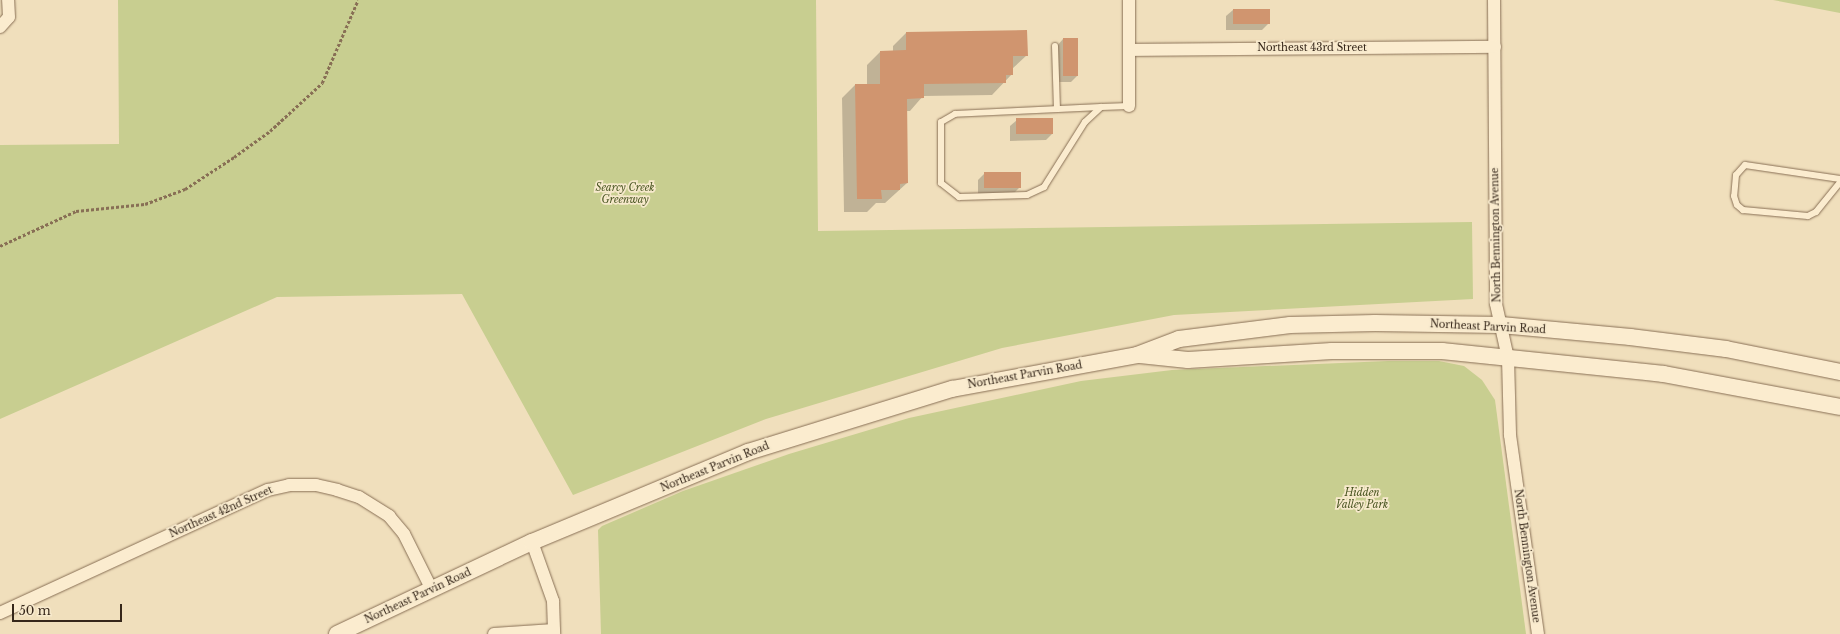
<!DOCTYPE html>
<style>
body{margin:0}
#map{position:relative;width:1840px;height:634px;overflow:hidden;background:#f0dfbc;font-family:"Libre Baskerville",serif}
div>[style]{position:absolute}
.green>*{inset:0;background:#c8ce90}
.shadow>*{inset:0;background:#0003}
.building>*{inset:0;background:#d0956f;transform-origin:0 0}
.path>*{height:2.5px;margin-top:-1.25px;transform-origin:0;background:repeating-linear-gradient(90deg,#886f55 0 3px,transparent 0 5px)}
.roads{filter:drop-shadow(0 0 1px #886f55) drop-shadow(0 0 1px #886f55)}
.service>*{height:6px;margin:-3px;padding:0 3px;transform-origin:3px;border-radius:3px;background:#fbeccf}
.minor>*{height:12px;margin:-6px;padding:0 6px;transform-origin:6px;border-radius:6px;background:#fbeccf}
.secondary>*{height:16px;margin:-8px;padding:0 8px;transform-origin:8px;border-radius:8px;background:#fbeccf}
span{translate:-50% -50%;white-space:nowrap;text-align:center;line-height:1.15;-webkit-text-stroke:3.5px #f7e9cc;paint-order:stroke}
.street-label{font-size:10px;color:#36271a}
.park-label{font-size:10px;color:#485420;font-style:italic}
.scale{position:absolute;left:12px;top:604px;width:110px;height:18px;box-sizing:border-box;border:2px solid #36271a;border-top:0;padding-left:5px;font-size:12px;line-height:14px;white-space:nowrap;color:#36271a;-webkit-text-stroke:3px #f7e9cc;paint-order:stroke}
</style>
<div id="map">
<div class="green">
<i style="clip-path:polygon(118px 0,816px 0,818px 231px,1472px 222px,1473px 299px,1174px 315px,1002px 348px,766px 419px,573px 495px,462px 294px,277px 297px,0 419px,0 145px,119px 144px)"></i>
<i style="clip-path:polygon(1773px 0,1840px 0,1840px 13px)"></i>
<i style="clip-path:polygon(1388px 361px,1439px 361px,1464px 366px,1482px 380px,1495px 400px,1526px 634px,601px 634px,598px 530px,602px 526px,683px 491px,789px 454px,909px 418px,1081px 381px,1172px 370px)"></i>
</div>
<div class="shadow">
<i style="clip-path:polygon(1233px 10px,1269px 23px,1262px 30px,1226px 30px,1226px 16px)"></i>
<i style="clip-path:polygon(906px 33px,1027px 55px,1012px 69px,1012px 74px,992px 95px,923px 96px,910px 111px,906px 111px,907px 183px,885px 203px,876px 203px,867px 212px,844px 212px,842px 98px,855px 85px,867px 85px,867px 65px,880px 52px,893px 51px,893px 46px)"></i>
<i style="clip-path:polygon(1063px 39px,1078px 75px,1071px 82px,1058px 82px,1057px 46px)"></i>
<i style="clip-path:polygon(1017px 120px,1052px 134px,1046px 140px,1010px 141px,1010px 126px)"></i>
<i style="clip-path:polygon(984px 174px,1020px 187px,1013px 194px,978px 195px,978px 180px)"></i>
</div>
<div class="building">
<i style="left:1233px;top:9px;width:37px;height:15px"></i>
<i style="clip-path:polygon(1027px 30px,1028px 56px,1013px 56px,1013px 75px,1006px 75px,1006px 83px,924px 84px,924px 98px,907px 99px,908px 183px,900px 184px,900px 190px,881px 190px,882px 199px,857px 199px,855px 84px,880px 84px,880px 51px,906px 50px,906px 32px)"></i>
<i style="left:1063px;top:38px;width:15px;height:38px"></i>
<i style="left:1053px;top:118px;width:16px;height:37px;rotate:90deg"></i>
<i style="left:1021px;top:172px;width:16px;height:37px;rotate:90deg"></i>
</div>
<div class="path">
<i style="left:0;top:246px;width:84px;rotate:-24.7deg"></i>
<i style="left:76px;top:211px;width:69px;rotate:-5.8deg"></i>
<i style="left:145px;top:204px;width:43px;rotate:-20.6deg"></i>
<i style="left:185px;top:189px;width:59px;rotate:-33.1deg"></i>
<i style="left:234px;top:157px;width:44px;rotate:-35.8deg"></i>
<i style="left:270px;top:131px;width:71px;rotate:-42.7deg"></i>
<i style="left:322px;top:83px;width:90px;rotate:-66.6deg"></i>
</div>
<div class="roads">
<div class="service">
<i style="left:1055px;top:46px;width:63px;rotate:88.2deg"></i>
<i style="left:1101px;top:107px;width:146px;rotate:177.3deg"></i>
<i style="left:955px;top:114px;width:16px;rotate:150deg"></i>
<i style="left:941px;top:122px;width:61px;rotate:90deg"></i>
<i style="left:941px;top:183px;width:23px;rotate:38deg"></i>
<i style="left:959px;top:197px;width:68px;rotate:-1.7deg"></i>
<i style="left:1027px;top:195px;width:19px;rotate:-25deg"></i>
<i style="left:1044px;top:187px;width:77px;rotate:-57.8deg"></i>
<i style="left:1085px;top:122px;width:22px;rotate:-43deg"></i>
<i style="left:1101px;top:107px;width:28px;rotate:-2deg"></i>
<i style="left:1840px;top:179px;width:96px;rotate:-171.6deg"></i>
<i style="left:1745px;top:165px;width:13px;rotate:132deg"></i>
<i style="left:1736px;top:175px;width:21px;rotate:95deg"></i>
<i style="left:1734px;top:196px;width:9px;rotate:72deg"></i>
<i style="left:1737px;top:205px;width:8px;rotate:40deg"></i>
<i style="left:1743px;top:210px;width:65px;rotate:5.3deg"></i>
<i style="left:1808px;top:216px;width:9px;rotate:-27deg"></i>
<i style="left:1816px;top:212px;width:38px;rotate:-51deg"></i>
</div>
<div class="minor">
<i style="left:1494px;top:0;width:304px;rotate:89.6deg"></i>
<i style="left:1496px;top:304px;width:55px;rotate:77.5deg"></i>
<i style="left:1508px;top:358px;width:77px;rotate:88.5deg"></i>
<i style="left:1510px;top:435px;width:201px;rotate:82deg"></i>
<i style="left:0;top:27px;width:13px;rotate:-48deg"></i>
<i style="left:9px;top:17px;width:17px;rotate:-93deg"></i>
<i style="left:1129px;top:50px;width:366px;rotate:-0.5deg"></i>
<i style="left:1129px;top:106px;width:106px;rotate:-90deg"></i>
<i style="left:532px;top:542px;width:63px;rotate:70.4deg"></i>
<i style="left:553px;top:601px;width:33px;rotate:88deg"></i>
<i style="left:0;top:613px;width:295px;rotate:-24.7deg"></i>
<i style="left:268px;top:490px;width:22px;rotate:-13deg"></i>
<i style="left:289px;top:485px;width:27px"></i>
<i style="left:316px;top:485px;width:22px;rotate:13deg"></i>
<i style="left:337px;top:490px;width:23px;rotate:18deg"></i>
<i style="left:359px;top:497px;width:36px;rotate:32deg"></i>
<i style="left:389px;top:516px;width:23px;rotate:50deg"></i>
<i style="left:404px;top:534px;width:63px;rotate:63.4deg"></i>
<i style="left:494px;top:634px;width:60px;rotate:-3.8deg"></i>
</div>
<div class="secondary">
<i style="left:1140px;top:355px;width:48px;rotate:5.9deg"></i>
<i style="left:1188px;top:360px;width:144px;rotate:-3.6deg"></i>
<i style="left:1332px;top:351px;width:110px"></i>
<i style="left:1442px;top:351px;width:223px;rotate:5.9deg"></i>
<i style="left:1664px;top:374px;width:179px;rotate:10.6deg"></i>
<i style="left:337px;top:634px;width:216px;rotate:-25.3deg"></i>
<i style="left:532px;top:542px;width:234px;rotate:-22.6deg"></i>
<i style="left:748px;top:452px;width:214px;rotate:-17.2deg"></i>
<i style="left:952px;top:389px;width:188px;rotate:-10.4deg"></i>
<i style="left:1137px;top:355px;width:45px;rotate:-20.9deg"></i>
<i style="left:1179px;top:339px;width:112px;rotate:-7.2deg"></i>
<i style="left:1290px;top:325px;width:85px;rotate:-1.3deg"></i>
<i style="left:1375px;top:323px;width:126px;rotate:0.9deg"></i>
<i style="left:1501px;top:325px;width:130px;rotate:5.3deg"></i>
<i style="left:1630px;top:337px;width:97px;rotate:7.1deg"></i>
<i style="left:1726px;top:349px;width:116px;rotate:11.4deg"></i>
</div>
</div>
<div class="street-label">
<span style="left:1312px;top:48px">Northeast 43rd Street</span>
<span style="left:1496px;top:235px;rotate:-91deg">North Bennington Avenue</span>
<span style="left:1488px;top:327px;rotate:3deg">Northeast Parvin Road</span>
<span style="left:1025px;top:375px;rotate:-10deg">Northeast Parvin Road</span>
<span style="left:715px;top:467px;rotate:-22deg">Northeast Parvin Road</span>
<span style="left:221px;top:512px;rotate:-24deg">Northeast 42nd Street</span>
<span style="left:1527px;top:556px;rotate:82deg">North Bennington Avenue</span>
<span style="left:418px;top:596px;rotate:-25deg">Northeast Parvin Road</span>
</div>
<div class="park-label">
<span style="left:625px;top:193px">Searcy Creek<br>Greenway</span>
<span style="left:1362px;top:498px">Hidden<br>Valley Park</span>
</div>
<div class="scale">50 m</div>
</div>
